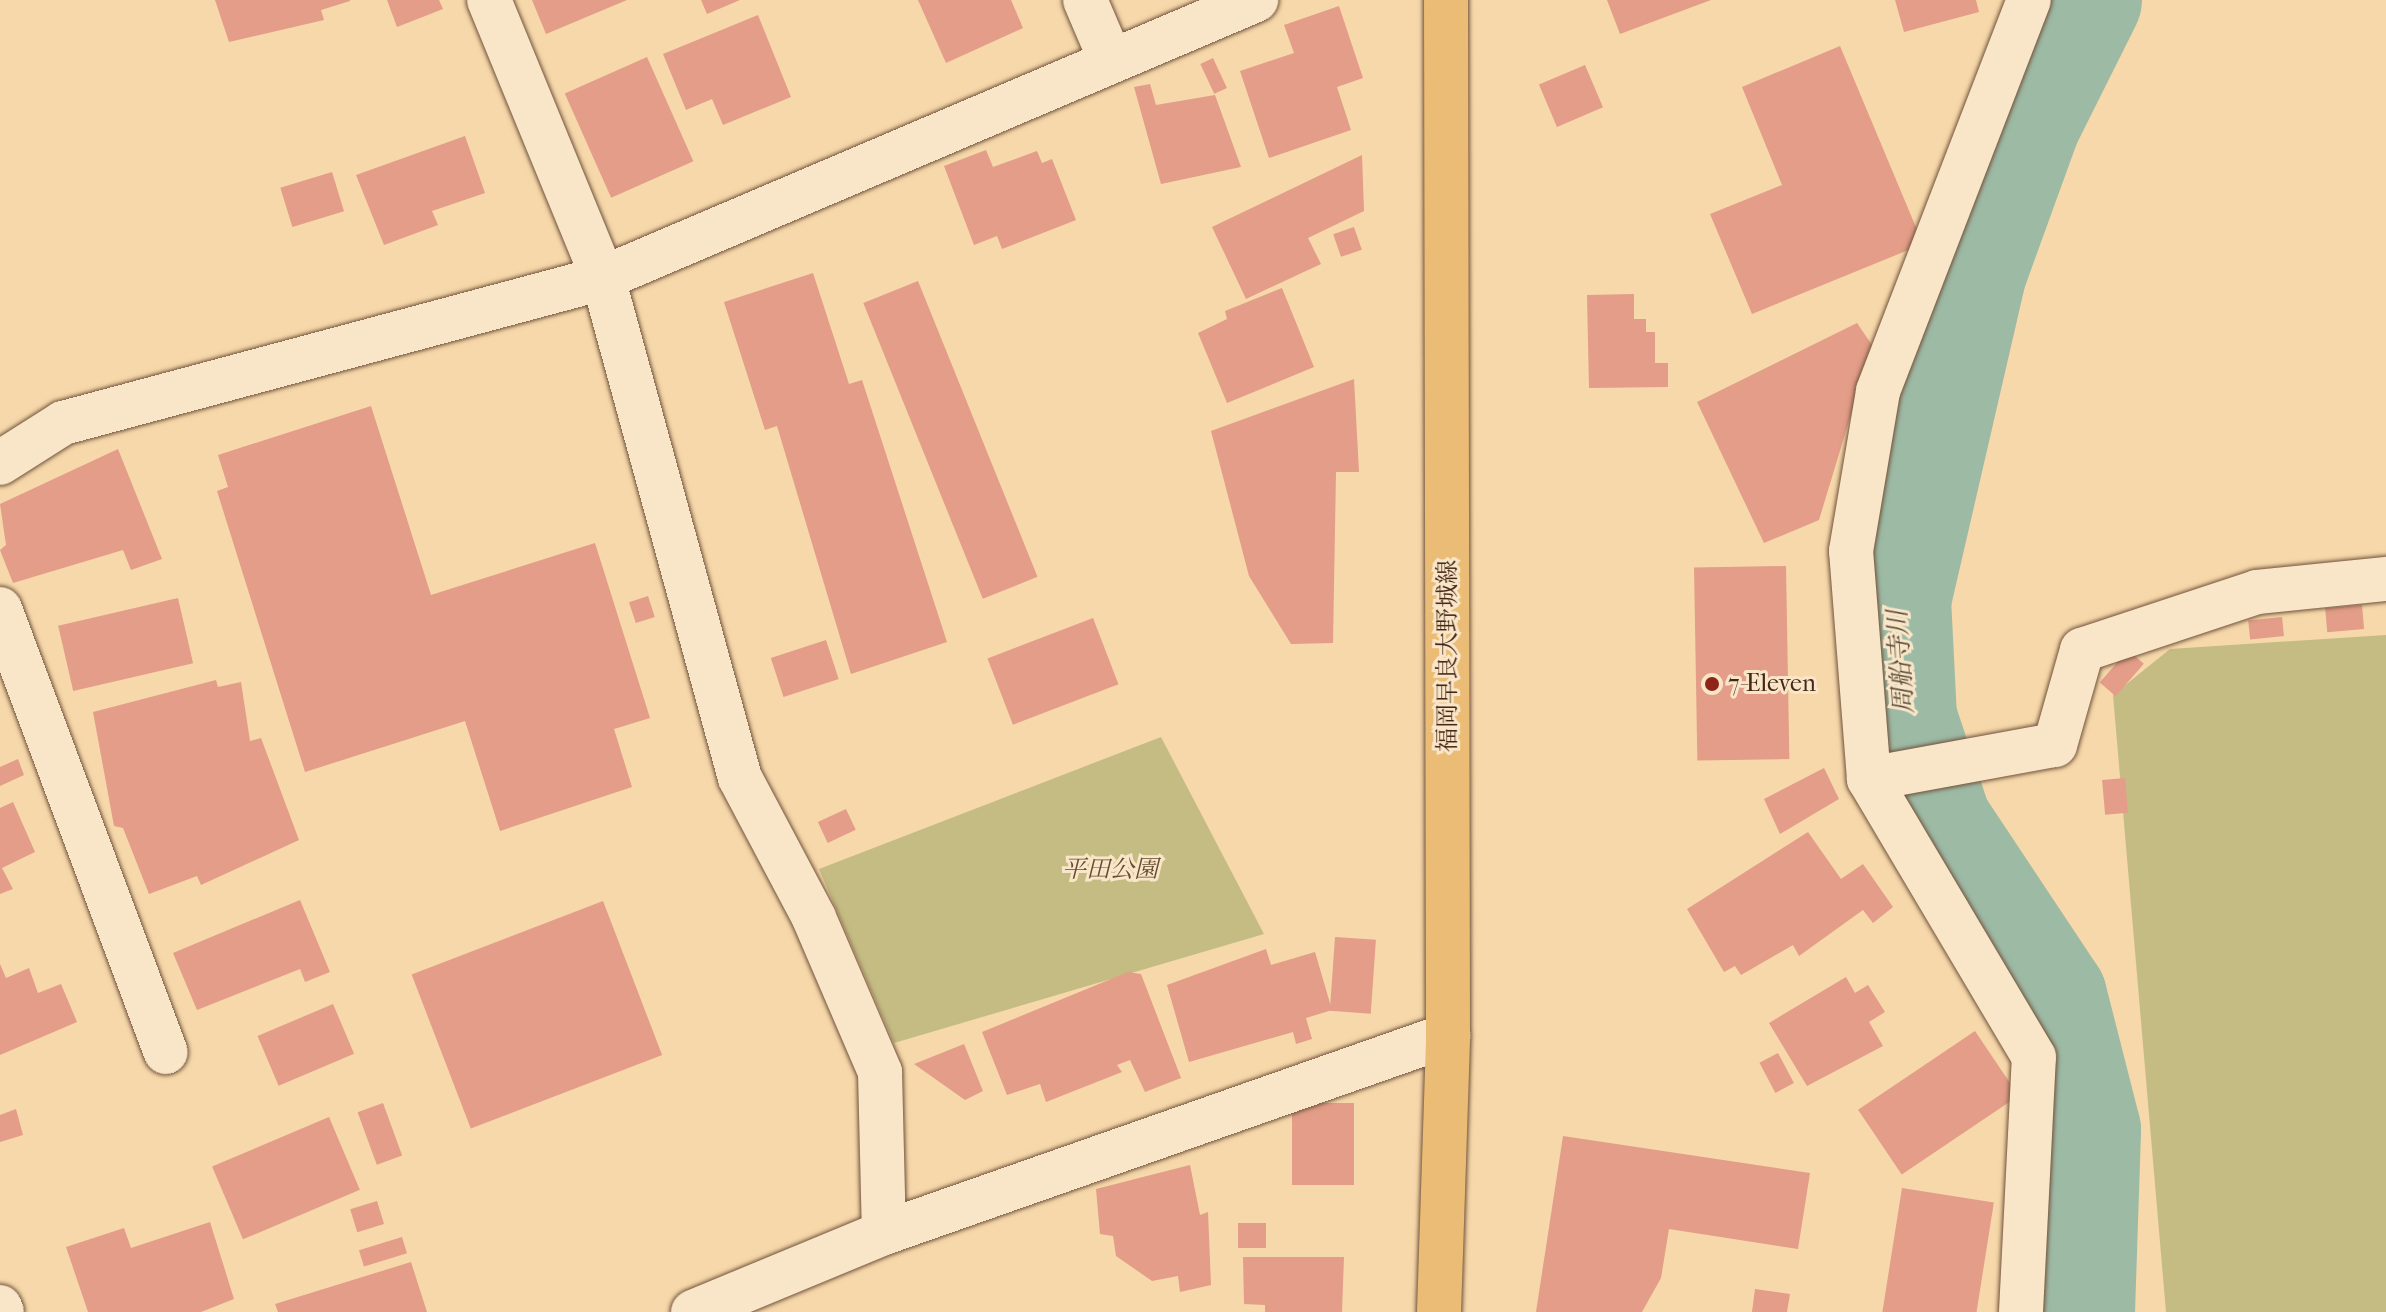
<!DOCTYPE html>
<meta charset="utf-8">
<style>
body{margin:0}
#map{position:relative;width:2386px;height:1312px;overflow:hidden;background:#f6d8aa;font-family:"IM FELL French Canon","Noto Serif JP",serif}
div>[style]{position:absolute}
.green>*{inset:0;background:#c4bc83}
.river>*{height:110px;margin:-55px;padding:0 55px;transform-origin:55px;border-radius:55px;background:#9dbaa5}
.building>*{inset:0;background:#e39d88;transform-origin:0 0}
.roads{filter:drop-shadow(0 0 2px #71533c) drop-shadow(0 0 2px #71533c)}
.minor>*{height:44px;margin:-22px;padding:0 22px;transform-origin:22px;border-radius:22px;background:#f9e6c8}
.primary>*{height:44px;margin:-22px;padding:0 22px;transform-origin:22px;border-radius:22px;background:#ebbc75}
.dots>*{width:22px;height:22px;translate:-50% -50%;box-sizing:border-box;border:4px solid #f9e6c8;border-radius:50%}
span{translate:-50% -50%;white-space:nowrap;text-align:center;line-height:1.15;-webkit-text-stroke:6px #f9e6c8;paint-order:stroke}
.street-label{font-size:24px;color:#452717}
.poi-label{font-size:24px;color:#452717}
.left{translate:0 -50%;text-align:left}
.park-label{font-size:24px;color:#654c32;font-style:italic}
.water-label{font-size:26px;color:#5b4c3a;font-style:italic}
</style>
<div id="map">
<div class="green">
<i style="clip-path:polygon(2386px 635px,2386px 1312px,2166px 1312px,2113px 695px,2170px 649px)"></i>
<i style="clip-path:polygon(1161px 737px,1264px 934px,894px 1043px,819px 869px)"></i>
</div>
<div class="river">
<i style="left:2080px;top:1312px;width:182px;rotate:-88.1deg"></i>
<i style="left:2086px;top:1130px;width:137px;rotate:-104.3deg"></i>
<i style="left:2052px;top:997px;width:208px;rotate:-123.6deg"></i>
<i style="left:1937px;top:824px;width:112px;rotate:-108.3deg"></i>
<i style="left:1902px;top:718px;width:118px;rotate:-92.9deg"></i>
<i style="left:1896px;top:600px;width:335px;rotate:-77deg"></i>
<i style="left:1971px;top:274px;width:162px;rotate:-70.1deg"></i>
<i style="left:2026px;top:122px;width:136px;rotate:-63.4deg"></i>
</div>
<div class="building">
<i style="clip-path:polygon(215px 0,350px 0,350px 1px,321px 10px,324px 20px,229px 42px)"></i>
<i style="clip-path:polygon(387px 0,439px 0,443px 9px,397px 27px)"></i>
<i style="clip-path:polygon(532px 0,627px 0,546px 34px)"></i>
<i style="clip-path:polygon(701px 0,740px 0,707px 14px)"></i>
<i style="clip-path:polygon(918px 0,1011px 0,1023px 28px,946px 63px)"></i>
<i style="clip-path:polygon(1607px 0,1711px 0,1620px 34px)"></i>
<i style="clip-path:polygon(1895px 0,1976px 0,1979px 12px,1904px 32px)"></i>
<i style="clip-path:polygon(1339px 6px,1363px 78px,1337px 87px,1351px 130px,1269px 158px,1240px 71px,1294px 53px,1284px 25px)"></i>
<i style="clip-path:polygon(758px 15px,791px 97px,723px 125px,712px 99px,686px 110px,663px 54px)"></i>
<i style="clip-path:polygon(1840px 46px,1923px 244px,1752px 314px,1710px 214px,1782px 185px,1742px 87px)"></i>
<i style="left:647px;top:57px;width:114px;height:90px;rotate:66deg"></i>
<i style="left:1213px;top:58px;width:33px;height:14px;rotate:65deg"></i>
<i style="left:1585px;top:65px;width:46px;height:50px;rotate:67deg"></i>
<i style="clip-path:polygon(1150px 84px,1156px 105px,1215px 95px,1241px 167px,1161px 184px,1134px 87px)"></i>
<i style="clip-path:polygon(465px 136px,485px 193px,432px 211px,438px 225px,384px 245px,356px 175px)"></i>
<i style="clip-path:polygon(986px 150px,993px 167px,1037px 151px,1042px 163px,1052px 159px,1076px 220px,1002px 249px,997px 236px,974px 245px,944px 166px)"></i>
<i style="clip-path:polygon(1362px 155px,1364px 211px,1308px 238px,1321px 264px,1246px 299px,1212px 227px)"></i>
<i style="left:332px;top:172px;width:41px;height:54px;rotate:73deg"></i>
<i style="left:1354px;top:227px;width:24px;height:22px;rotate:71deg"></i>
<i style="clip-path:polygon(813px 273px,849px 384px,862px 380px,947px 642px,851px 674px,777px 426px,765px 430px,724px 302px)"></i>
<i style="left:918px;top:281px;width:319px;height:59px;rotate:68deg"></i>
<i style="clip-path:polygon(1282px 288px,1314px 367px,1227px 403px,1198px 333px,1227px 319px,1225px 311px)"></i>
<i style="clip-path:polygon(1634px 294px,1634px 319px,1646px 319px,1646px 332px,1655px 332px,1655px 363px,1668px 363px,1668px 387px,1589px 388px,1587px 295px)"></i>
<i style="clip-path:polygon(1857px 323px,1872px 345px,1819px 520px,1764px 543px,1697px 402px)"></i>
<i style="clip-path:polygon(1354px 379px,1359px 472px,1336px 472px,1333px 643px,1291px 644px,1249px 576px,1211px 431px)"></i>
<i style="clip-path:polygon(371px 406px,431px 595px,595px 543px,650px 718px,614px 729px,632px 787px,500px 831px,465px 721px,305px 772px,217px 491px,228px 487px,218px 455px)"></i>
<i style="clip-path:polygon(118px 449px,162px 559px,131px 570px,123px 550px,13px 583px,0 550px,6px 545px,0 504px)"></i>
<i style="left:1786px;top:566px;width:193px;height:92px;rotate:89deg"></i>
<i style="left:648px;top:596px;width:22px;height:20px;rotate:72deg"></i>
<i style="left:178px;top:598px;width:67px;height:123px;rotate:77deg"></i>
<i style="left:2362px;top:605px;width:24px;height:37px;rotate:85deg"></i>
<i style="left:2282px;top:617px;width:19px;height:34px;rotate:84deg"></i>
<i style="left:1093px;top:618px;width:71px;height:113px;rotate:69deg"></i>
<i style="left:826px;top:640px;width:41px;height:58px;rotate:72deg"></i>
<i style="left:2128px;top:650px;width:21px;height:43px;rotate:41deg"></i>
<i style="clip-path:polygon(216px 680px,218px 687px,241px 682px,250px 741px,261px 738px,299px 840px,201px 885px,197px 876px,149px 894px,123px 828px,114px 826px,93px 712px)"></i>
<i style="clip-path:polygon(18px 759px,24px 775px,0 786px,0 767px)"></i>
<i style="clip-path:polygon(1824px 768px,1839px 799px,1780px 834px,1764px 799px)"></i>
<i style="left:2125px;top:778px;width:35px;height:23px;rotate:85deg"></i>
<i style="clip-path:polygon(13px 802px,35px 852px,2px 868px,13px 889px,0 894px,0 808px)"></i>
<i style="left:846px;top:809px;width:23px;height:31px;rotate:65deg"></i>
<i style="clip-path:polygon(1808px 832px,1841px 879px,1863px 864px,1893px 907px,1873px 923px,1863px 910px,1799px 956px,1793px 945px,1741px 975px,1735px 966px,1724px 972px,1687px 909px)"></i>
<i style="clip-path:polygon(300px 900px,330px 972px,305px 982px,300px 969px,197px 1010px,173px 953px)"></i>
<i style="left:603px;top:901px;width:165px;height:205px;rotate:69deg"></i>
<i style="left:1335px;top:937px;width:41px;height:74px;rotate:4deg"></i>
<i style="clip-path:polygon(1266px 949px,1271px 965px,1315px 952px,1332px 1010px,1306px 1018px,1312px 1039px,1296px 1044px,1293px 1032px,1189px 1062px,1167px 985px)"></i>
<i style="clip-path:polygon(0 964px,6px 978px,29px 968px,38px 993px,61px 984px,77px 1022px,0 1055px)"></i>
<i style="clip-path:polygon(1128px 972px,1141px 974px,1181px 1078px,1145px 1092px,1130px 1060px,1117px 1065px,1122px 1072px,1046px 1102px,1040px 1084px,1007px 1095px,982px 1032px)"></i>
<i style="clip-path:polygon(1846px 977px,1855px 993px,1868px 985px,1885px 1012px,1869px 1022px,1883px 1046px,1807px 1086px,1769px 1023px)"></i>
<i style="left:333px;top:1004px;width:54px;height:82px;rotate:67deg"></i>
<i style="left:1975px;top:1031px;width:78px;height:141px;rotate:56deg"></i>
<i style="clip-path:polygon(964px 1044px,983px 1091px,965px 1100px,914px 1064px)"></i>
<i style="left:1778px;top:1053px;width:34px;height:21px;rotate:62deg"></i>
<i style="left:383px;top:1103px;width:56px;height:27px;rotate:70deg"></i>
<i style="left:1354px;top:1103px;width:82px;height:62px;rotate:90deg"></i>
<i style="clip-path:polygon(16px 1109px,23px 1135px,0 1142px,0 1115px)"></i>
<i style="left:329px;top:1117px;width:79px;height:127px;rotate:67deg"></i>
<i style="clip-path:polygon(1563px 1136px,1810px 1173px,1798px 1249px,1669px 1229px,1661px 1278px,1642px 1312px,1536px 1312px)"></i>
<i style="clip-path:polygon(1190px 1165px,1200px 1215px,1208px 1212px,1211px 1285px,1180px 1292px,1178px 1276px,1152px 1281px,1116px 1256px,1113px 1236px,1100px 1234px,1096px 1189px)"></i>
<i style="left:1902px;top:1188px;width:93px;height:126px;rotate:9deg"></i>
<i style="left:377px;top:1201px;width:24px;height:28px;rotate:73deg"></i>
<i style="clip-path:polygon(210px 1222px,234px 1299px,201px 1312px,88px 1312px,66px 1247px,124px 1228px,131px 1248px)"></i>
<i style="left:1266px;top:1223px;width:25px;height:28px;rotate:90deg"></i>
<i style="left:402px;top:1237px;width:17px;height:45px;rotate:73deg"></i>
<i style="clip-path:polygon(1243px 1257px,1344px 1257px,1342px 1312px,1265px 1312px,1265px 1305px,1244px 1304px)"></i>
<i style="clip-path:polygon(411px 1262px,427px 1312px,278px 1312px,275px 1304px)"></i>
<i style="clip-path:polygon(1755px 1289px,1790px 1294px,1787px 1312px,1752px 1312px)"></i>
</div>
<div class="roads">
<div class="minor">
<i style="left:489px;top:0;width:300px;rotate:67.7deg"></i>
<i style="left:603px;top:278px;width:518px;rotate:74.68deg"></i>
<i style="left:740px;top:778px;width:158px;rotate:62.1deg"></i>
<i style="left:814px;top:918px;width:168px;rotate:66.8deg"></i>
<i style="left:880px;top:1072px;width:161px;rotate:88.6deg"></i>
<i style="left:1085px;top:0;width:66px;rotate:66.9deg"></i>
<i style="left:0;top:463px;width:75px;rotate:-32.4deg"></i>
<i style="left:63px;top:423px;width:559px;rotate:-15.03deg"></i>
<i style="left:603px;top:278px;width:710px;rotate:-23.06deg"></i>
<i style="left:0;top:609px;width:473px;rotate:69.5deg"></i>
<i style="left:1869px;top:779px;width:189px;rotate:-10.4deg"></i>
<i style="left:2055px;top:745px;width:99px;rotate:-74.1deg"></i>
<i style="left:2082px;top:650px;width:184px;rotate:-18.3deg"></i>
<i style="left:2257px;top:592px;width:130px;rotate:-5.8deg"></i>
<i style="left:0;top:1307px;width:5px;rotate:68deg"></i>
<i style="left:693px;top:1312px;width:207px;rotate:-22.5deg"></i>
<i style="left:884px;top:1233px;width:598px;rotate:-19.34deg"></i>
<i style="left:2021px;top:1312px;width:255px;rotate:-87.1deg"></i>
<i style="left:2034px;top:1057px;width:323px;rotate:-120.7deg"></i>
<i style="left:1869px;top:779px;width:229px;rotate:-94.5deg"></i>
<i style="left:1851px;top:551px;width:162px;rotate:-80.4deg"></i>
<i style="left:1878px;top:391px;width:419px;rotate:-68.9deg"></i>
</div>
<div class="primary">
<i style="left:1439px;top:1312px;width:277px;rotate:-88.1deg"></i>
<i style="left:1448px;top:1035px;width:1035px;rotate:-90.11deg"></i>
</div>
</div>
<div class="dots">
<i style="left:1712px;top:684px;background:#8f2418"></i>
</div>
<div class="street-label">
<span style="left:1448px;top:656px;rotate:-90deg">福岡早良大野城線</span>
</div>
<div class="poi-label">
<span class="left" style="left:1728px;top:684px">7-Eleven</span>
</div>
<div class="park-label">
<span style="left:1110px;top:870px">平田公園</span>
</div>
<div class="water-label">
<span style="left:1901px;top:662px;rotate:-94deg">周船寺川</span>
</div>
</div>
